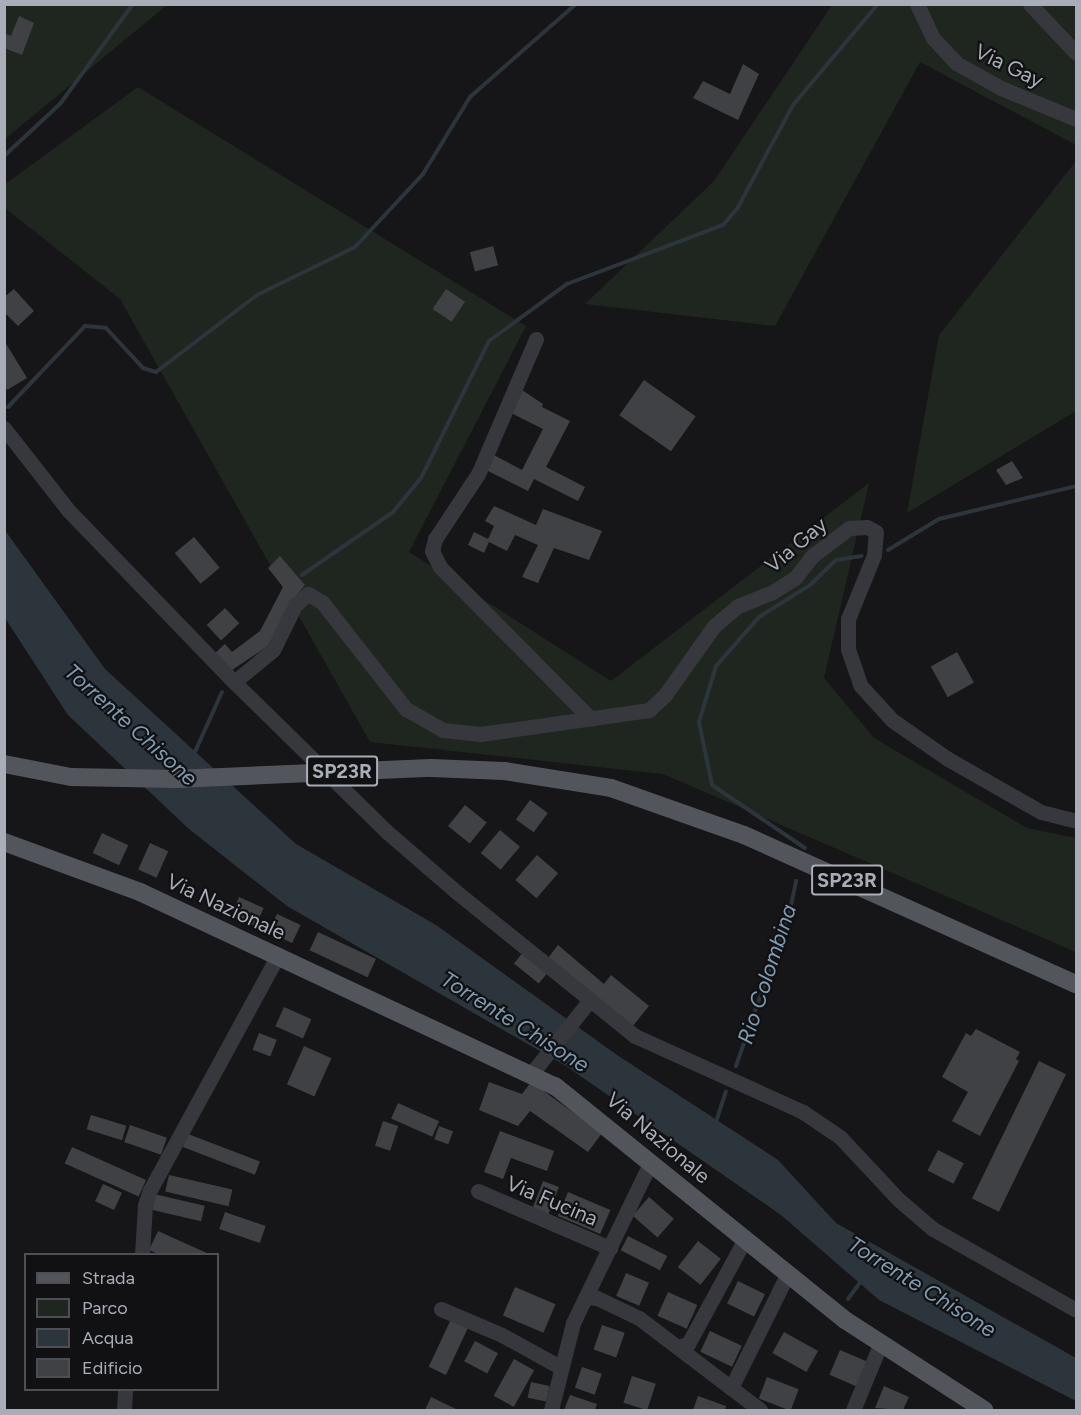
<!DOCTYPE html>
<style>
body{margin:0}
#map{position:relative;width:1081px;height:1415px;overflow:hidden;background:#161618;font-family:Figtree,sans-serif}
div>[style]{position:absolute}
.green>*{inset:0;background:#1e261f}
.water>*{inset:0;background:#2c353c}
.stream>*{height:4px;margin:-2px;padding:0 2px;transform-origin:2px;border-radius:2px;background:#2c353c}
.building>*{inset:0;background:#404145;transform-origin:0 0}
.minor>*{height:15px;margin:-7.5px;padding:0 7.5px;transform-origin:7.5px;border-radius:7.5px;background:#37383d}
.major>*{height:18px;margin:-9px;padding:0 9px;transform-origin:9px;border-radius:9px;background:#53555c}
.major-bridge>*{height:18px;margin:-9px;padding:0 9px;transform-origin:9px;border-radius:9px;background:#53555c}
span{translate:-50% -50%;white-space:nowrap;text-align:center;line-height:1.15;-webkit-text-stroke:4.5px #111113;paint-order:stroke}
.shield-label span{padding:2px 4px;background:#111113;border:2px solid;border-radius:4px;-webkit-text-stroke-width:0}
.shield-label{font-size:20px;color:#a8adb8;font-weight:700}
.street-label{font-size:21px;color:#a8adb8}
.water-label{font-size:22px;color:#7f9bb3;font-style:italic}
.frame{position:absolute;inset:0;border:6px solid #a8adb8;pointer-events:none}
.legend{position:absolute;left:24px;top:1253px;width:195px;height:138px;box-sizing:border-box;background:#111113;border:2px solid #4d4f55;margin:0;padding:8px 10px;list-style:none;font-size:18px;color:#a8adb8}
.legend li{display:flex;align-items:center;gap:12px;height:30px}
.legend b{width:30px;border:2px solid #4d4f55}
</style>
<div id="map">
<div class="green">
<i style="clip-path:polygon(5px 5px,167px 5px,5px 139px)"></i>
<i style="clip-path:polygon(832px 5px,1076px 5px,1076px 145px,920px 62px,775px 326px,585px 304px,714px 181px)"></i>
<i style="clip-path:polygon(138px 87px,526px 326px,409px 552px,611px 681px,869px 483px,824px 678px,874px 738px,1027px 828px,1076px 838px,1076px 952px,663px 774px,370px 742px,120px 299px,5px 208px,4px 185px)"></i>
<i style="clip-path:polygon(1076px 161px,1076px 411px,907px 513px,939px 335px)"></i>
</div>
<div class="water">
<i style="clip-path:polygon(4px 529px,105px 669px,296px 844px,436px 925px,617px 1055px,778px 1160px,836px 1223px,1076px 1358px,1076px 1401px,879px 1300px,781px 1215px,566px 1066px,287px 906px,189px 829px,68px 715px,5px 618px)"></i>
</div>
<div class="stream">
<i style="left:4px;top:156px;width:76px;rotate:-42.9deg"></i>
<i style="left:60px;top:104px;width:124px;rotate:-53.9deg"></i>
<i style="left:8px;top:407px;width:112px;rotate:-46.5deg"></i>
<i style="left:85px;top:326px;width:21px;rotate:5deg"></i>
<i style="left:106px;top:328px;width:54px;rotate:47.2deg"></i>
<i style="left:143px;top:368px;width:14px;rotate:17deg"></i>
<i style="left:156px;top:372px;width:127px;rotate:-37.3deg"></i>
<i style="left:257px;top:295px;width:109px;rotate:-26.1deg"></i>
<i style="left:355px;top:247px;width:100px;rotate:-47deg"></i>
<i style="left:423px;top:174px;width:90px;rotate:-58.6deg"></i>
<i style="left:470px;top:97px;width:141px;rotate:-41.3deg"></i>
<i style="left:888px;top:550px;width:60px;rotate:-31.3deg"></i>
<i style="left:939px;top:519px;width:141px;rotate:-13.5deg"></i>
<i style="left:302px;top:575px;width:111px;rotate:-34.7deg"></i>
<i style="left:393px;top:512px;width:44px;rotate:-50.5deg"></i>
<i style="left:421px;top:478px;width:153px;rotate:-63.6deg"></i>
<i style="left:489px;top:341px;width:97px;rotate:-36.2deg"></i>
<i style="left:567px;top:284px;width:167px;rotate:-20.7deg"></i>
<i style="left:723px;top:225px;width:21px;rotate:-49deg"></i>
<i style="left:737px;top:209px;width:118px;rotate:-61.7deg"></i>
<i style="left:793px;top:105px;width:132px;rotate:-49.9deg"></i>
<i style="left:194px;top:754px;width:68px;rotate:-65.7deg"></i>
<i style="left:805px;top:848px;width:112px;rotate:-145.9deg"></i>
<i style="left:712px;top:785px;width:64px;rotate:-101.7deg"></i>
<i style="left:699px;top:722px;width:59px;rotate:-73.1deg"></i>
<i style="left:716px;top:666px;width:65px;rotate:-48.7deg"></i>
<i style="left:759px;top:617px;width:60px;rotate:-32.1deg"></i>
<i style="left:810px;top:585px;width:36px;rotate:-44deg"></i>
<i style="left:836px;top:560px;width:26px;rotate:-9deg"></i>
<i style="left:736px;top:1066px;width:165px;rotate:-70.9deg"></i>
<i style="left:790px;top:910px;width:30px;rotate:-78deg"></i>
<i style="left:715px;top:1125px;width:35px;rotate:-72deg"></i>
<i style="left:848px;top:1299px;width:24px;rotate:-54deg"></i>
</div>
<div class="building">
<i style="clip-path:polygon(19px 16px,34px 23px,22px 55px,4px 48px,4px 33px,11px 36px)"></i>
<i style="clip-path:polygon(743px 64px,759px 74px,738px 120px,693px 98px,703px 81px,730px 94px)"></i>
<i style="left:493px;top:246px;width:20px;height:24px;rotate:75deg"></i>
<i style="clip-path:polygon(14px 289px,34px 311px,18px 326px,4px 312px,4px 297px)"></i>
<i style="left:446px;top:289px;width:23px;height:24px;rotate:34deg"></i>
<i style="clip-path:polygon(5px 342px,27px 378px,7px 390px,5px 386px)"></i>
<i style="left:644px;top:380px;width:63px;height:43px;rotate:35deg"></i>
<i style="clip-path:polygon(519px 388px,543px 404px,542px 407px,570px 421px,546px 467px,585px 487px,578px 501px,534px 479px,528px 491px,484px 469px,492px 454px,522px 470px,543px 429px,507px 411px)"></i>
<i style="clip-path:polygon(1012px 461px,1023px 478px,1006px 485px,996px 470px)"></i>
<i style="clip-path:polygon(494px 506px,536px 525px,543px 509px,602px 531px,589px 560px,554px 548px,538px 583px,522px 577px,538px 545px,515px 535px,507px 551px,489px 542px,484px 553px,468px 545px,474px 532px,488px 539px,494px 526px,485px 521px)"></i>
<i style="left:194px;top:537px;width:40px;height:25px;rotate:50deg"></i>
<i style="clip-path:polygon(280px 556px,305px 585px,290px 603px,274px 642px,232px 670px,215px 653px,225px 644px,232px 652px,260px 631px,283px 587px,268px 568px)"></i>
<i style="left:225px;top:608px;width:21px;height:25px;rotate:47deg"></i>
<i style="left:957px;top:652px;width:35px;height:30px;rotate:61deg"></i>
<i style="left:530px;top:800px;width:22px;height:24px;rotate:36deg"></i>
<i style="left:465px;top:805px;width:28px;height:27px;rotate:39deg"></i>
<i style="left:500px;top:830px;width:26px;height:30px;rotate:40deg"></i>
<i style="left:102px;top:833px;width:29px;height:22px;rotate:25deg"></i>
<i style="left:150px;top:843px;width:20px;height:29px;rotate:24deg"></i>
<i style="left:537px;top:855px;width:28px;height:33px;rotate:41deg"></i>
<i style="left:239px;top:897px;width:27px;height:20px;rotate:24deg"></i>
<i style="left:277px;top:914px;width:26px;height:20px;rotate:25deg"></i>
<i style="left:318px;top:932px;width:64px;height:20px;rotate:25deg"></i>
<i style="clip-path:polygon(558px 945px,604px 984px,611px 975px,649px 1006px,632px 1027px,548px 958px)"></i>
<i style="left:524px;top:951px;width:32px;height:16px;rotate:39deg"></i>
<i style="left:284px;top:1007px;width:30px;height:21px;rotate:24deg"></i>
<i style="clip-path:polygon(976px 1029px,1020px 1052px,1016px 1059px,1019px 1061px,980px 1136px,952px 1121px,968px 1092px,942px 1077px,966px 1033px,971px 1036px)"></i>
<i style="left:259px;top:1033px;width:19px;height:18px;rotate:21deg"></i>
<i style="left:304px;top:1046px;width:30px;height:42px;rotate:24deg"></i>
<i style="left:1039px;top:1061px;width:30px;height:153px;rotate:26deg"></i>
<i style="clip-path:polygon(489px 1082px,522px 1094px,531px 1082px,602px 1133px,588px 1152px,530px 1111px,518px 1126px,479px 1110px)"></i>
<i style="left:398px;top:1103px;width:45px;height:17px;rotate:24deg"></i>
<i style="left:91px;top:1115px;width:37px;height:15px;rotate:17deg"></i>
<i style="left:383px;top:1121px;width:16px;height:26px;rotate:18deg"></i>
<i style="left:130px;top:1125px;width:39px;height:18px;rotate:19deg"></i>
<i style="left:439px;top:1126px;width:15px;height:14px;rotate:20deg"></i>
<i style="clip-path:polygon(500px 1131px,554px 1151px,547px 1171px,511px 1158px,503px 1179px,484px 1172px)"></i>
<i style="left:188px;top:1134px;width:77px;height:14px;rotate:21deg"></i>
<i style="left:72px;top:1147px;width:81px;height:18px;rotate:24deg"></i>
<i style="left:938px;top:1150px;width:29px;height:23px;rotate:27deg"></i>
<i style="left:169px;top:1175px;width:65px;height:17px;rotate:13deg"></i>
<i style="left:543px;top:1181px;width:17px;height:30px;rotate:21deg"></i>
<i style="left:103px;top:1184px;width:21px;height:19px;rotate:25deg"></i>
<i style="left:568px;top:1192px;width:46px;height:26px;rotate:23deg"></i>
<i style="left:154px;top:1194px;width:52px;height:16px;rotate:13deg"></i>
<i style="left:649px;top:1197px;width:33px;height:25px;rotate:41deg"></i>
<i style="left:225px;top:1212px;width:43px;height:18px;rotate:19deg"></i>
<i style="clip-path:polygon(158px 1231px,209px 1254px,158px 1254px,149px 1250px)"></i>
<i style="left:628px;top:1236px;width:44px;height:16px;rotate:27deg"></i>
<i style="left:698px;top:1241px;width:29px;height:33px;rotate:38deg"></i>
<i style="left:626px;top:1273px;width:25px;height:25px;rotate:23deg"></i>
<i style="left:738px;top:1281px;width:30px;height:25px;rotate:26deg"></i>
<i style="left:515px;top:1287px;width:44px;height:31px;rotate:23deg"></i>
<i style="left:668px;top:1292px;width:32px;height:26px;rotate:24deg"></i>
<i style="left:452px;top:1317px;width:19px;height:55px;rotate:25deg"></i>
<i style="left:602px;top:1325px;width:24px;height:26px;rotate:19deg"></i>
<i style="left:710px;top:1331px;width:35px;height:23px;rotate:25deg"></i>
<i style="left:784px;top:1332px;width:39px;height:24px;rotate:29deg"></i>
<i style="left:475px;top:1341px;width:26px;height:23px;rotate:28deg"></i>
<i style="left:840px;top:1350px;width:34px;height:27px;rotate:23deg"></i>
<i style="left:514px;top:1359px;width:23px;height:42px;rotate:29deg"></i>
<i style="left:582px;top:1367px;width:21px;height:22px;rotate:19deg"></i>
<i style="left:632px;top:1376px;width:25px;height:28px;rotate:18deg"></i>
<i style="left:767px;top:1377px;width:34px;height:23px;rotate:21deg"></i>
<i style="left:531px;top:1382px;width:19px;height:16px;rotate:12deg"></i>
<i style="clip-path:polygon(884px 1386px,909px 1397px,903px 1410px,875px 1408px)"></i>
<i style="clip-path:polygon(570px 1395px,597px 1404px,595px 1410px,564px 1410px)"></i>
<i style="clip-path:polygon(698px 1396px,726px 1406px,725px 1410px,693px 1410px)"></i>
<i style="clip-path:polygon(431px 1397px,458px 1410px,425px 1410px)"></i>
</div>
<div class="minor">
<i style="left:917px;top:4px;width:38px;rotate:65deg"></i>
<i style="left:933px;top:38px;width:34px;rotate:47deg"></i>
<i style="left:956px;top:63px;width:51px;rotate:29.1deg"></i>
<i style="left:1001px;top:88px;width:81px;rotate:22.5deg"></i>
<i style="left:1030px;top:4px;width:67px;rotate:46.8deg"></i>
<i style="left:536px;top:339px;width:147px;rotate:113.2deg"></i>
<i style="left:478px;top:474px;width:78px;rotate:123.5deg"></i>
<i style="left:435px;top:539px;width:12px;rotate:104deg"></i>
<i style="left:432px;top:551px;width:18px;rotate:63deg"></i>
<i style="left:440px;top:567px;width:214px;rotate:45.2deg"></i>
<i style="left:4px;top:428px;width:104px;rotate:52deg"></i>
<i style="left:68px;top:510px;width:239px;rotate:46deg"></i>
<i style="left:234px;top:682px;width:213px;rotate:44.4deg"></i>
<i style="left:386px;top:831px;width:90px;rotate:40.9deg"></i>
<i style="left:454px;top:890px;width:233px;rotate:38.9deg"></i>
<i style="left:635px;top:1036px;width:184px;rotate:24.3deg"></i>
<i style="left:803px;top:1112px;width:45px;rotate:34deg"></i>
<i style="left:840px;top:1137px;width:86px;rotate:46.9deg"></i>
<i style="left:899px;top:1200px;width:45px;rotate:40.5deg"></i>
<i style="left:933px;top:1229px;width:164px;rotate:29.5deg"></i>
<i style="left:234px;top:682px;width:50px;rotate:-39.4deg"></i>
<i style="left:273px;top:650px;width:50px;rotate:-63.9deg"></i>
<i style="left:295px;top:605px;width:17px;rotate:-40deg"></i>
<i style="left:308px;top:594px;width:16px;rotate:30deg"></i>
<i style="left:322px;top:602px;width:136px;rotate:51.9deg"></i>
<i style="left:406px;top:709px;width:43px;rotate:29.6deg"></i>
<i style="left:443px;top:730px;width:38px;rotate:6deg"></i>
<i style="left:481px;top:734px;width:170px;rotate:-8.1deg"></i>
<i style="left:649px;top:710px;width:22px;rotate:-43deg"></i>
<i style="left:665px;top:695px;width:85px;rotate:-54.6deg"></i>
<i style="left:714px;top:626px;width:31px;rotate:-40deg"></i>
<i style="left:738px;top:606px;width:35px;rotate:-22deg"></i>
<i style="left:771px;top:593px;width:28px;rotate:-32deg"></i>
<i style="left:795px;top:578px;width:28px;rotate:-52deg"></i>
<i style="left:812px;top:556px;width:46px;rotate:-37.1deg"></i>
<i style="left:849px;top:528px;width:18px;rotate:-3deg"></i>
<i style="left:867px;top:527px;width:10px;rotate:29deg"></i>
<i style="left:876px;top:532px;width:23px;rotate:95deg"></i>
<i style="left:874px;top:555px;width:69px;rotate:112.1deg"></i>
<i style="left:848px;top:619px;width:30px;rotate:90deg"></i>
<i style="left:848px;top:649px;width:39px;rotate:71deg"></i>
<i style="left:861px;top:686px;width:46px;rotate:47.6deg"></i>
<i style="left:892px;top:720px;width:68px;rotate:34.9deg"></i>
<i style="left:948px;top:759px;width:107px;rotate:29.7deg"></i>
<i style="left:1041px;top:812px;width:36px;rotate:14deg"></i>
<i style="left:532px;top:1073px;width:92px;rotate:-51.6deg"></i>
<i style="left:478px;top:1191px;width:144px;rotate:23.4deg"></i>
<i style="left:142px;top:1254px;width:49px;rotate:-86.5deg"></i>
<i style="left:145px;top:1205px;width:16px;rotate:-72deg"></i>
<i style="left:150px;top:1190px;width:268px;rotate:-61.4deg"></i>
<i style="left:586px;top:1297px;width:11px;rotate:5deg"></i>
<i style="left:597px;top:1298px;width:47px;rotate:25.5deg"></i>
<i style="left:639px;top:1318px;width:152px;rotate:37.2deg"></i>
<i style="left:441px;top:1309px;width:66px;rotate:23.1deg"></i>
<i style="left:502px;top:1335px;width:66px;rotate:28.9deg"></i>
<i style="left:680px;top:1346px;width:8px;rotate:-14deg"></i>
<i style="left:688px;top:1344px;width:119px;rotate:-61.5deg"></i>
<i style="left:731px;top:1388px;width:126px;rotate:-63.6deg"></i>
<i style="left:124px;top:1410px;width:20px;rotate:-87deg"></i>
<i style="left:551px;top:1410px;width:90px;rotate:-75.8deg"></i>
<i style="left:573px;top:1323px;width:179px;rotate:-64.2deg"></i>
<i style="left:853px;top:1410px;width:70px;rotate:-67.4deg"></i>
</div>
<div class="major">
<i style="left:4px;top:764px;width:68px;rotate:11deg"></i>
<i style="left:611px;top:788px;width:141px;rotate:19.5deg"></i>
<i style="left:744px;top:835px;width:364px;rotate:24.2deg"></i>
<i style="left:4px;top:842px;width:145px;rotate:20.2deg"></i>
<i style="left:140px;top:892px;width:458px;rotate:25.1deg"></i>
<i style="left:555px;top:1086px;width:373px;rotate:38.9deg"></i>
<i style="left:845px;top:1320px;width:166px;rotate:32.9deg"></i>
</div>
<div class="major-bridge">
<i style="left:71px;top:777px;width:105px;rotate:1.1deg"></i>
<i style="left:176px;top:779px;width:255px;rotate:-2.5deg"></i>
<i style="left:431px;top:768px;width:73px;rotate:2.4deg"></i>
<i style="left:504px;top:771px;width:108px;rotate:9deg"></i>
</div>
<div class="shield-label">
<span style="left:342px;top:771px">SP23R</span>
<span style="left:847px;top:880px">SP23R</span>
</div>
<div class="street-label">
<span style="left:1009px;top:66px;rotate:26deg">Via Gay</span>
<span style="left:796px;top:545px;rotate:-40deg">Via Gay</span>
<span style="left:226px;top:907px;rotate:25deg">Via Nazionale</span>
<span style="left:658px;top:1138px;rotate:40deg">Via Nazionale</span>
<span style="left:552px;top:1201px;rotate:23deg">Via Fucina</span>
</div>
<div class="water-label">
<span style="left:131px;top:725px;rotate:42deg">Torrente Chisone</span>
<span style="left:767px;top:974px;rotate:-72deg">Rio Colombina</span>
<span style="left:515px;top:1022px;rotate:32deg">Torrente Chisone</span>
<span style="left:922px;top:1287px;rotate:32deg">Torrente Chisone</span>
</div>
<div class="frame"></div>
<ul class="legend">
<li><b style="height:8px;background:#53555c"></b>Strada</li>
<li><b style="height:16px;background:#1e261f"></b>Parco</li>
<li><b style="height:16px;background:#2c353c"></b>Acqua</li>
<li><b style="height:16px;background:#404145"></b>Edificio</li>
</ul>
</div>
